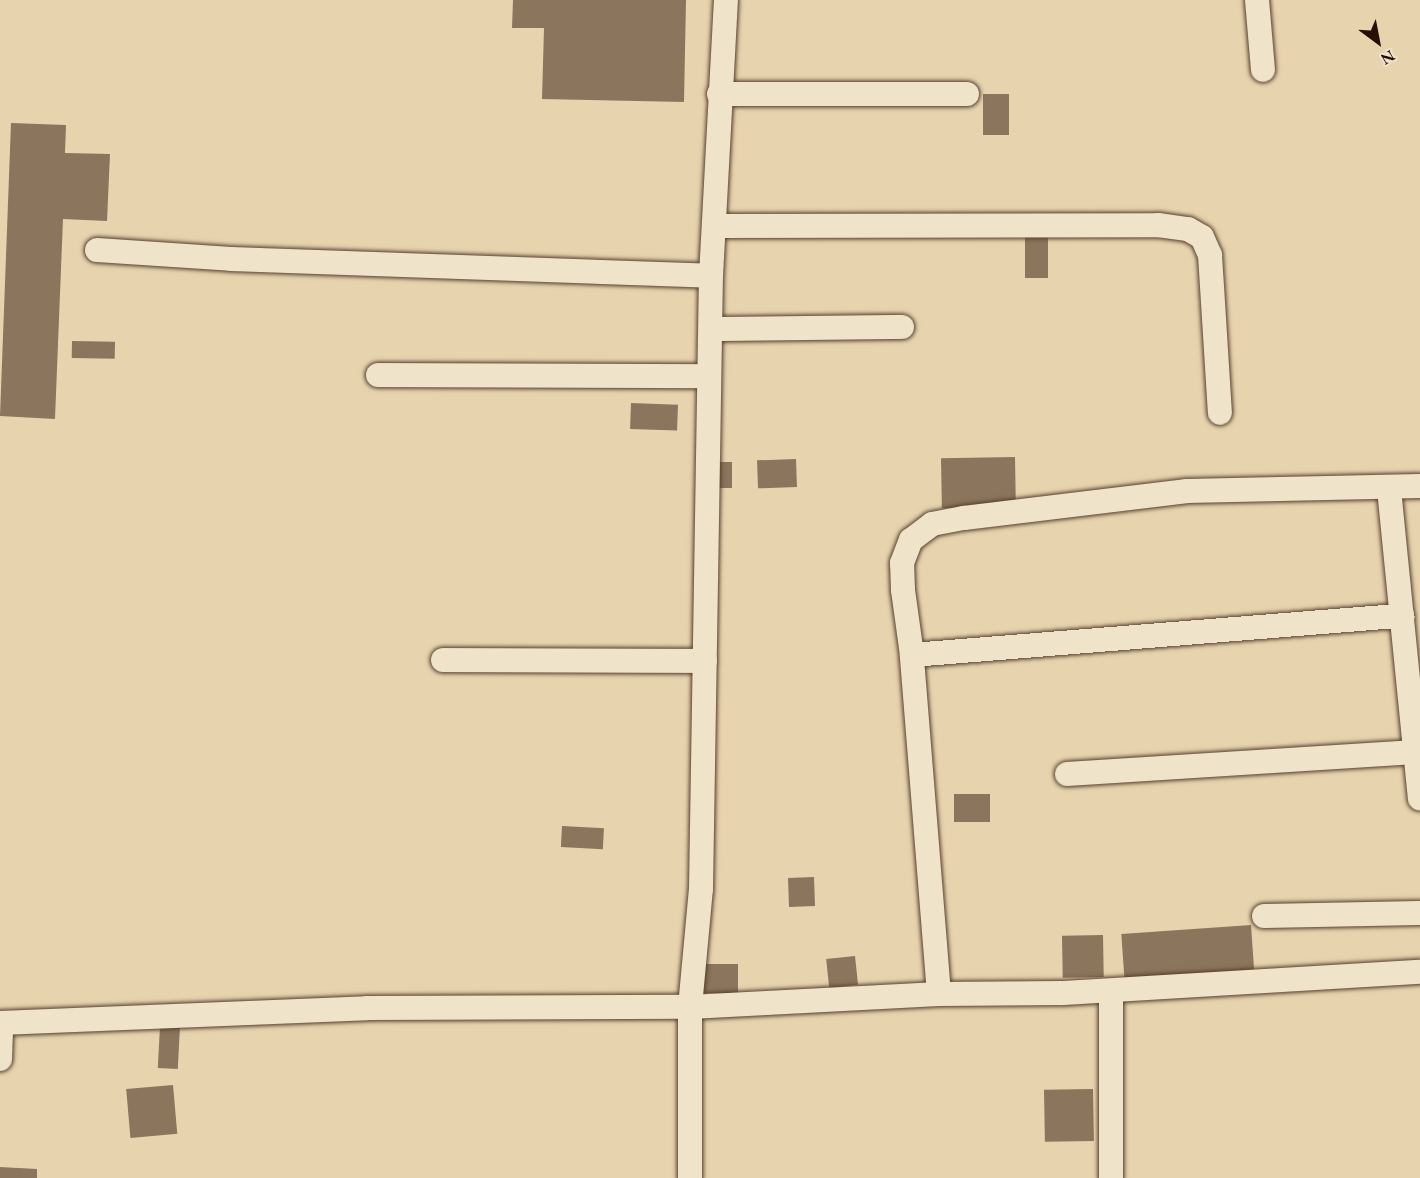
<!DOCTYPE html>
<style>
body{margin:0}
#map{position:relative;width:1420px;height:1178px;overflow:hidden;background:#e7d4ae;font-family:"EB Garamond",serif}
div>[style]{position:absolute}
.building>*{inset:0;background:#8b755c;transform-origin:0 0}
.roads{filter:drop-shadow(0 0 2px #57402e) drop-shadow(0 0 2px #57402e)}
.minor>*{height:24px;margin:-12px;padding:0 12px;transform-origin:12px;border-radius:12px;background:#efe3ca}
span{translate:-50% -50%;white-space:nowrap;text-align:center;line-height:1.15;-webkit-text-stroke:6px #efe3ca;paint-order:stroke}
.north{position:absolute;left:1348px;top:12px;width:60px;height:60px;-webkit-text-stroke:4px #efe3ca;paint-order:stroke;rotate:148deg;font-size:16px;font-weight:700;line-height:24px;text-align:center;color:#270f03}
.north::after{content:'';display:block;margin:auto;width:21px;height:27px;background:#270f03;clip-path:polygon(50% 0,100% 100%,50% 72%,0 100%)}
</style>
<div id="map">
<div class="building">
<i style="clip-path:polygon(513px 0,686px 0,684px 102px,542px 99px,544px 28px,512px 28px)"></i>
<i style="left:983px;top:94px;width:26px;height:41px"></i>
<i style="clip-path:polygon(11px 123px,66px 125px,65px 153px,110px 154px,107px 221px,63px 219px,55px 419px,0 416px)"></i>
<i style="left:1025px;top:230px;width:23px;height:48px"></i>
<i style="left:72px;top:341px;width:43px;height:17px;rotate:1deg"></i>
<i style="left:631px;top:403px;width:47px;height:26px;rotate:2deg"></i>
<i style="left:1015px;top:457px;width:50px;height:74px;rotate:89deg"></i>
<i style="left:796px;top:459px;width:28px;height:39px;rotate:88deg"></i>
<i style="left:710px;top:462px;width:22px;height:26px"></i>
<i style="left:954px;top:794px;width:36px;height:28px"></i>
<i style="left:562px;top:826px;width:42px;height:21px;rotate:3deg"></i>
<i style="left:814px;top:877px;width:29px;height:26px;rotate:88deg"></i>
<i style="left:1251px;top:925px;width:45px;height:130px;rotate:86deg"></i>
<i style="left:1103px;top:935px;width:42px;height:41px;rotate:89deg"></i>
<i style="left:855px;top:956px;width:29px;height:29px;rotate:84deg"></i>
<i style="left:738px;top:964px;width:29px;height:35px;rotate:90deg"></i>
<i style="left:160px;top:1026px;width:20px;height:42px;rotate:3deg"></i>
<i style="left:173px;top:1085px;width:49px;height:47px;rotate:85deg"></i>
<i style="left:1093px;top:1089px;width:52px;height:49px;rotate:89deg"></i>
<i style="clip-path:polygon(0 1167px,37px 1169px,37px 1178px,0 1178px)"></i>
</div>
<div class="roads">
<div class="minor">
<i style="left:1257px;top:0;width:70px;rotate:85.1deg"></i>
<i style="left:719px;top:94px;width:248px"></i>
<i style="left:715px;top:226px;width:443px;rotate:-0.1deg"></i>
<i style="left:1158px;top:225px;width:30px;rotate:8deg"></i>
<i style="left:1188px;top:229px;width:16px;rotate:30deg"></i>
<i style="left:1202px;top:237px;width:20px;rotate:66deg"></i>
<i style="left:1210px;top:255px;width:158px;rotate:86.4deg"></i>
<i style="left:97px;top:250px;width:134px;rotate:3.8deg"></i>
<i style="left:231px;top:259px;width:480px;rotate:2deg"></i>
<i style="left:711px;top:329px;width:191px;rotate:-0.6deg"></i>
<i style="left:378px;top:375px;width:331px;rotate:0.2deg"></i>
<i style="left:1389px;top:489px;width:311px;rotate:84.3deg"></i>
<i style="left:912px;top:655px;width:492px;rotate:-4.6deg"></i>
<i style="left:443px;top:660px;width:262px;rotate:0.2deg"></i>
<i style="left:1067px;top:774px;width:349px;rotate:-3.6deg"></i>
<i style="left:1264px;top:916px;width:156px;rotate:-1.1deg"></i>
<i style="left:1111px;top:991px;width:187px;rotate:90deg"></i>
<i style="left:939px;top:994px;width:340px;rotate:-94.6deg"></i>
<i style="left:912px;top:655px;width:66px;rotate:-97.9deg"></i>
<i style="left:903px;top:590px;width:27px;rotate:-92deg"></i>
<i style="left:902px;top:563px;width:25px;rotate:-69deg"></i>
<i style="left:911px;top:540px;width:26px;rotate:-37deg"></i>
<i style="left:932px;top:524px;width:33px;rotate:-11deg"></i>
<i style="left:964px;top:518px;width:225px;rotate:-6.9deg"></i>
<i style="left:1187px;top:491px;width:233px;rotate:-1.2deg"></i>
<i style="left:0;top:1023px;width:367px;rotate:-2.3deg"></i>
<i style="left:367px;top:1008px;width:323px;rotate:-0.2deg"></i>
<i style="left:690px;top:1007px;width:249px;rotate:-3deg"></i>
<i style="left:939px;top:994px;width:124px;rotate:-0.5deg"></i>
<i style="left:1063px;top:993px;width:358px;rotate:-3.4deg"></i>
<i style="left:0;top:1059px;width:36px;rotate:-88deg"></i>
<i style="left:690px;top:1178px;width:171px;rotate:-90deg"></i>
<i style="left:690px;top:1007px;width:119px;rotate:-84.7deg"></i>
<i style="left:701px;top:889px;width:613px;rotate:-89.07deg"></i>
<i style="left:711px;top:276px;width:276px;rotate:-86.9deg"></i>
</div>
</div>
<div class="north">N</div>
</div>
